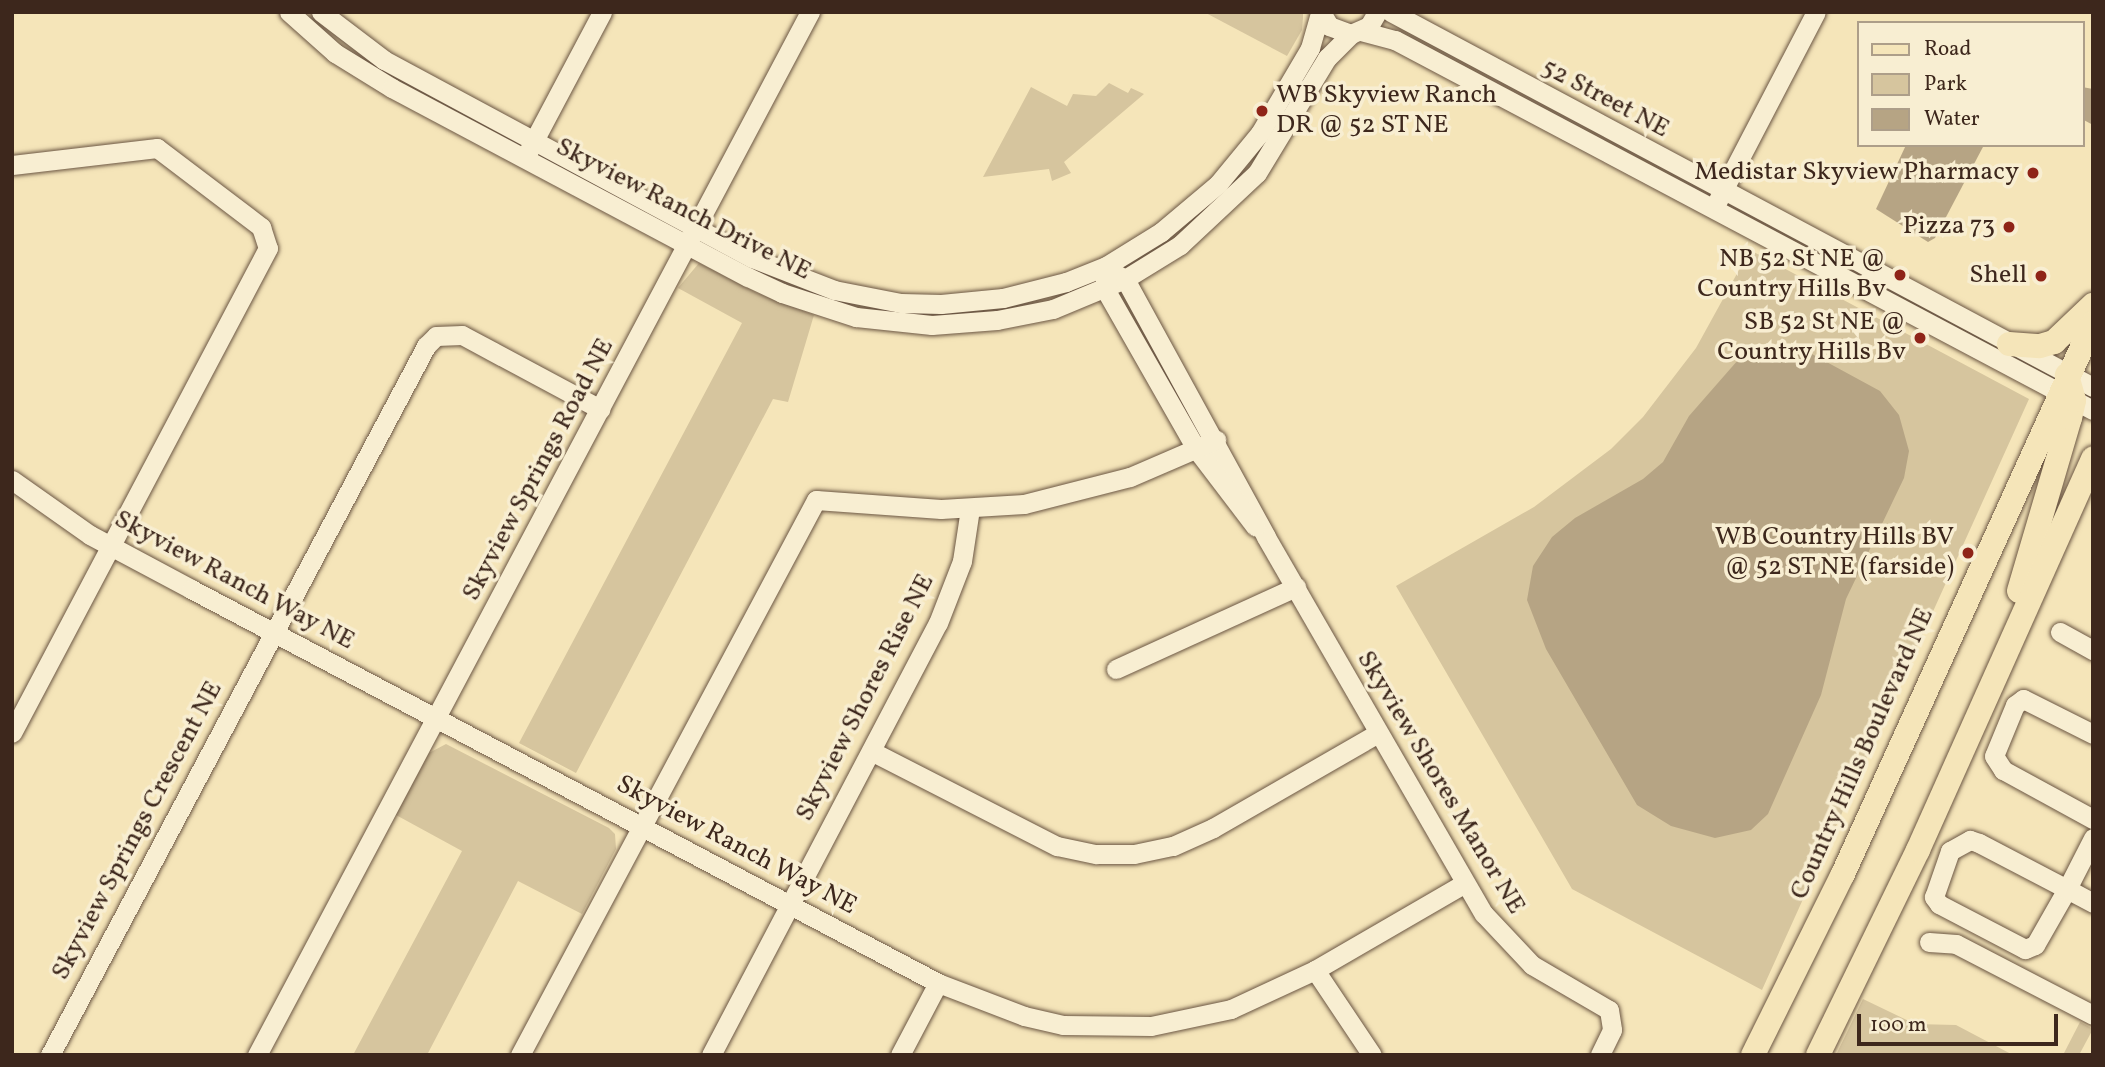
<!DOCTYPE html>
<style>
body{margin:0}
#map{position:relative;width:2105px;height:1067px;overflow:hidden;background:#f5e5b9;font-family:Vollkorn,serif}
div>[style]{position:absolute}
.green>*{inset:0;background:#d6c59e}
.water>*{inset:0;background:#b6a484}
.roads{filter:drop-shadow(0 0 2px #6b5643) drop-shadow(0 0 2px #6b5643)}
.minor>*{height:19px;margin:-9.5px;padding:0 9.5px;transform-origin:9.5px;border-radius:9.5px;background:#f8eed2}
.major>*{height:24px;margin:-12px;padding:0 12px;transform-origin:12px;border-radius:12px;background:#f5e5b9}
.dots>*{width:19px;height:19px;translate:-50% -50%;box-sizing:border-box;border:4px solid #f8eed2;border-radius:50%}
span{translate:-50% -50%;white-space:nowrap;text-align:center;line-height:1.15;-webkit-text-stroke:7px #f8eed2;paint-order:stroke}
.poi-label{font-size:26px;color:#3d271c}
.left{translate:0 -50%;text-align:left}
.right{translate:-100% -50%;text-align:right}
.street-label{font-size:26px;color:#3d271c}
.frame{position:absolute;inset:0;border:14px solid #3d271c;pointer-events:none}
.legend{position:absolute;left:1857px;top:21px;width:228px;height:126px;box-sizing:border-box;background:#f8eed2;border:2px solid #ad9e89;margin:0;padding:9px 12px;list-style:none;font-size:21px;color:#3d271c}
.legend li{display:flex;align-items:center;gap:14px;height:35px}
.legend b{width:35px;border:2px solid #ad9e89}
.scale{position:absolute;left:1857px;top:1014px;width:201px;height:32px;box-sizing:border-box;border:4px solid #3d271c;border-top:0;padding-left:9px;font-size:21px;line-height:24px;white-space:nowrap;color:#3d271c;-webkit-text-stroke:5px #f8eed2;paint-order:stroke}
</style>
<div id="map">
<div class="green">
<i style="clip-path:polygon(1204px 12px,1303px 12px,1303px 17px,1302px 30px,1287px 56px)"></i>
<i style="clip-path:polygon(1109px 83px,1128px 93px,1131px 88px,1144px 94px,1064px 162px,1071px 173px,1052px 181px,1049px 169px,983px 177px,1031px 87px,1067px 106px,1073px 94px,1096px 96px)"></i>
<i style="clip-path:polygon(1750px 250px,2029px 399px,1762px 990px,1572px 889px,1396px 586px,1534px 507px,1611px 449px,1643px 417px,1696px 348px)"></i>
<i style="clip-path:polygon(699px 263px,757px 293px,814px 315px,788px 402px,773px 399px,576px 773px,519px 743px,742px 323px,678px 288px)"></i>
<i style="clip-path:polygon(446px 744px,609px 828px,615px 834px,616px 849px,582px 914px,518px 881px,427px 1055px,353px 1055px,462px 851px,396px 815px,429px 753px)"></i>
<i style="clip-path:polygon(1863px 999px,1915px 1024px,1956px 1025px,2013px 1055px,1836px 1055px)"></i>
<i style="clip-path:polygon(2080px 1022px,2093px 1029px,2079px 1055px,2063px 1055px)"></i>
</div>
<div class="water">
<i style="clip-path:polygon(2082px 87px,2093px 89px,2093px 125px,2082px 119px)"></i>
<i style="clip-path:polygon(1906px 145px,1984px 145px,1935px 238px,1928px 242px,1876px 209px)"></i>
<i style="clip-path:polygon(1799px 347px,1880px 391px,1899px 415px,1909px 451px,1904px 478px,1846px 599px,1821px 695px,1768px 814px,1751px 830px,1715px 838px,1671px 826px,1637px 805px,1546px 649px,1527px 600px,1533px 566px,1552px 537px,1575px 518px,1643px 479px,1663px 462px,1689px 416px,1738px 360px)"></i>
</div>
<div class="roads">
<div class="minor">
<i style="left:289px;top:12px;width:62px;rotate:41.7deg"></i>
<i style="left:335px;top:53px;width:67px;rotate:31.6deg"></i>
<i style="left:392px;top:88px;width:403px;rotate:28deg"></i>
<i style="left:748px;top:277px;width:38px;rotate:25deg"></i>
<i style="left:782px;top:293px;width:78px;rotate:18deg"></i>
<i style="left:856px;top:317px;width:76px;rotate:6deg"></i>
<i style="left:932px;top:325px;width:65px;rotate:-4.4deg"></i>
<i style="left:997px;top:320px;width:57px;rotate:-11.1deg"></i>
<i style="left:1053px;top:309px;width:78px;rotate:-22.6deg"></i>
<i style="left:1125px;top:279px;width:65px;rotate:-31.7deg"></i>
<i style="left:1180px;top:245px;width:105px;rotate:-43.1deg"></i>
<i style="left:1257px;top:173px;width:135px;rotate:-58.7deg"></i>
<i style="left:1327px;top:58px;width:34px;rotate:-45deg"></i>
<i style="left:321px;top:12px;width:79px;rotate:37.3deg"></i>
<i style="left:384px;top:60px;width:418px;rotate:28.3deg"></i>
<i style="left:752px;top:258px;width:88px;rotate:21.3deg"></i>
<i style="left:834px;top:290px;width:68px;rotate:11deg"></i>
<i style="left:901px;top:303px;width:40px;rotate:1.4deg"></i>
<i style="left:941px;top:304px;width:62px;rotate:-5.5deg"></i>
<i style="left:1003px;top:298px;width:65px;rotate:-14.3deg"></i>
<i style="left:1066px;top:282px;width:43px;rotate:-21.8deg"></i>
<i style="left:1106px;top:266px;width:65px;rotate:-31.7deg"></i>
<i style="left:1161px;top:232px;width:75px;rotate:-40.1deg"></i>
<i style="left:1218px;top:184px;width:66px;rotate:-50.5deg"></i>
<i style="left:1260px;top:133px;width:99px;rotate:-59.5deg"></i>
<i style="left:1310px;top:48px;width:37px;rotate:-74deg"></i>
<i style="left:1321px;top:12px;width:16px;rotate:60deg"></i>
<i style="left:1329px;top:26px;width:23px;rotate:20deg"></i>
<i style="left:1351px;top:34px;width:20px;rotate:-24deg"></i>
<i style="left:1369px;top:26px;width:16px;rotate:-60deg"></i>
<i style="left:1391px;top:12px;width:796px;rotate:28.11deg"></i>
<i style="left:1361px;top:31px;width:35px;rotate:15deg"></i>
<i style="left:1395px;top:40px;width:790px;rotate:27.93deg"></i>
<i style="left:528px;top:152px;width:158px;rotate:-62.1deg"></i>
<i style="left:12px;top:165px;width:146px;rotate:-6.7deg"></i>
<i style="left:157px;top:148px;width:131px;rotate:37.2deg"></i>
<i style="left:261px;top:227px;width:22px;rotate:72deg"></i>
<i style="left:268px;top:248px;width:548px;rotate:117.83deg"></i>
<i style="left:1717px;top:202px;width:214px;rotate:-62.5deg"></i>
<i style="left:1116px;top:274px;width:10px;rotate:29deg"></i>
<i style="left:1125px;top:279px;width:294px;rotate:61.3deg"></i>
<i style="left:1266px;top:537px;width:435px;rotate:60deg"></i>
<i style="left:1484px;top:914px;width:70px;rotate:46.7deg"></i>
<i style="left:1532px;top:965px;width:89px;rotate:30.3deg"></i>
<i style="left:1609px;top:1010px;width:20px;rotate:81deg"></i>
<i style="left:1612px;top:1030px;width:28px;rotate:116deg"></i>
<i style="left:1105px;top:278px;width:11px;rotate:90deg"></i>
<i style="left:1105px;top:289px;width:185px;rotate:60.3deg"></i>
<i style="left:1197px;top:450px;width:96px;rotate:52.7deg"></i>
<i style="left:12px;top:480px;width:95px;rotate:35.2deg"></i>
<i style="left:90px;top:535px;width:115px;rotate:28.1deg"></i>
<i style="left:191px;top:589px;width:845px;rotate:27.81deg"></i>
<i style="left:938px;top:983px;width:92px;rotate:21deg"></i>
<i style="left:1024px;top:1016px;width:40px;rotate:13deg"></i>
<i style="left:1063px;top:1025px;width:88px;rotate:0.7deg"></i>
<i style="left:1151px;top:1026px;width:82px;rotate:-12deg"></i>
<i style="left:1231px;top:1009px;width:93px;rotate:-24.9deg"></i>
<i style="left:1315px;top:970px;width:173px;rotate:-30.1deg"></i>
<i style="left:2060px;top:632px;width:38px;rotate:29deg"></i>
<i style="left:1116px;top:669px;width:198px;rotate:-24.5deg"></i>
<i style="left:2093px;top:734px;width:78px;rotate:-153.4deg"></i>
<i style="left:2023px;top:699px;width:10px;rotate:143deg"></i>
<i style="left:2015px;top:705px;width:55px;rotate:112.4deg"></i>
<i style="left:1994px;top:756px;width:17px;rotate:57deg"></i>
<i style="left:2003px;top:770px;width:102px;rotate:28.6deg"></i>
<i style="left:871px;top:751px;width:209px;rotate:27.1deg"></i>
<i style="left:1057px;top:846px;width:40px;rotate:12deg"></i>
<i style="left:1096px;top:854px;width:38px"></i>
<i style="left:1134px;top:854px;width:40px;rotate:-12deg"></i>
<i style="left:1173px;top:846px;width:44px;rotate:-24.2deg"></i>
<i style="left:1213px;top:828px;width:190px;rotate:-29.9deg"></i>
<i style="left:2093px;top:838px;width:57px;rotate:117deg"></i>
<i style="left:2067px;top:889px;width:64px;rotate:119.7deg"></i>
<i style="left:2035px;top:945px;width:11px;rotate:158deg"></i>
<i style="left:2025px;top:949px;width:97px;rotate:-152.4deg"></i>
<i style="left:1939px;top:904px;width:9px;rotate:-126deg"></i>
<i style="left:1934px;top:897px;width:49px;rotate:-70.8deg"></i>
<i style="left:1950px;top:851px;width:23px;rotate:-29deg"></i>
<i style="left:1970px;top:840px;width:9px;rotate:18deg"></i>
<i style="left:1979px;top:843px;width:99px;rotate:27.6deg"></i>
<i style="left:2067px;top:889px;width:30px;rotate:28deg"></i>
<i style="left:1929px;top:942px;width:27px;rotate:4deg"></i>
<i style="left:1956px;top:944px;width:154px;rotate:27.4deg"></i>
<i style="left:1315px;top:970px;width:102px;rotate:56.2deg"></i>
<i style="left:50px;top:1055px;width:803px;rotate:-62.06deg"></i>
<i style="left:426px;top:346px;width:14px;rotate:-45deg"></i>
<i style="left:436px;top:336px;width:26px;rotate:-2deg"></i>
<i style="left:462px;top:335px;width:157px;rotate:28.2deg"></i>
<i style="left:257px;top:1055px;width:1181px;rotate:-62.07deg"></i>
<i style="left:520px;top:1055px;width:629px;rotate:-61.93deg"></i>
<i style="left:816px;top:500px;width:125px;rotate:4.1deg"></i>
<i style="left:941px;top:509px;width:83px;rotate:-3.4deg"></i>
<i style="left:1024px;top:504px;width:109px;rotate:-14.3deg"></i>
<i style="left:1130px;top:477px;width:94px;rotate:-23.3deg"></i>
<i style="left:711px;top:1055px;width:488px;rotate:-62.3deg"></i>
<i style="left:938px;top:623px;width:66px;rotate:-68.8deg"></i>
<i style="left:962px;top:561px;width:53px;rotate:-81.3deg"></i>
<i style="left:900px;top:1055px;width:81px;rotate:-62.2deg"></i>
</div>
<div class="major">
<i style="left:2009px;top:344px;width:31px;rotate:4deg"></i>
<i style="left:2040px;top:346px;width:15px;rotate:-16deg"></i>
<i style="left:2054px;top:342px;width:54px;rotate:-43.5deg"></i>
<i style="left:2019px;top:591px;width:180px;rotate:-73.6deg"></i>
<i style="left:2070px;top:418px;width:18px;rotate:-77deg"></i>
<i style="left:2074px;top:400px;width:26px;rotate:-106deg"></i>
<i style="left:1753px;top:1055px;width:202px;rotate:-63.6deg"></i>
<i style="left:1843px;top:874px;width:605px;rotate:-65.6deg"></i>
<i style="left:1818px;top:1055px;width:228px;rotate:-64deg"></i>
<i style="left:1918px;top:850px;width:429px;rotate:-65.9deg"></i>
</div>
</div>
<div class="dots">
<i style="left:1262px;top:111px;background:#8f2418"></i>
<i style="left:2033px;top:173px;background:#8f2418"></i>
<i style="left:2009px;top:227px;background:#8f2418"></i>
<i style="left:1900px;top:275px;background:#8f2418"></i>
<i style="left:2041px;top:276px;background:#8f2418"></i>
<i style="left:1920px;top:338px;background:#8f2418"></i>
<i style="left:1968px;top:553px;background:#8f2418"></i>
</div>
<div class="poi-label">
<span class="left" style="left:1276px;top:111px">WB Skyview Ranch<br>DR @ 52 ST NE</span>
<span class="right" style="left:2019px;top:173px">Medistar Skyview Pharmacy</span>
<span class="right" style="left:1995px;top:227px">Pizza 73</span>
<span class="right" style="left:1886px;top:275px">NB 52 St NE @<br>Country Hills Bv</span>
<span class="right" style="left:2027px;top:276px">Shell</span>
<span class="right" style="left:1906px;top:338px">SB 52 St NE @<br>Country Hills Bv</span>
<span class="right" style="left:1954px;top:553px">WB Country Hills BV<br>@ 52 ST NE (farside)</span>
</div>
<div class="street-label">
<span style="left:1605px;top:99px;rotate:28deg">52 Street NE</span>
<span style="left:683px;top:210px;rotate:27deg">Skyview Ranch Drive NE</span>
<span style="left:539px;top:470px;rotate:-62deg">Skyview Springs Road NE</span>
<span style="left:234px;top:581px;rotate:28deg">Skyview Ranch Way NE</span>
<span style="left:866px;top:698px;rotate:-63deg">Skyview Shores Rise NE</span>
<span style="left:1863px;top:754px;rotate:-66deg">Country Hills Boulevard NE</span>
<span style="left:1440px;top:783px;rotate:59deg">Skyview Shores Manor NE</span>
<span style="left:138px;top:831px;rotate:-62deg">Skyview Springs Crescent NE</span>
<span style="left:736px;top:846px;rotate:28deg">Skyview Ranch Way NE</span>
</div>
<div class="frame"></div>
<ul class="legend">
<li><b style="height:9px;background:#f5e5b9"></b>Road</li>
<li><b style="height:19px;background:#d6c59e"></b>Park</li>
<li><b style="height:19px;background:#b6a484"></b>Water</li>
</ul>
<div class="scale">100 m</div>
</div>
